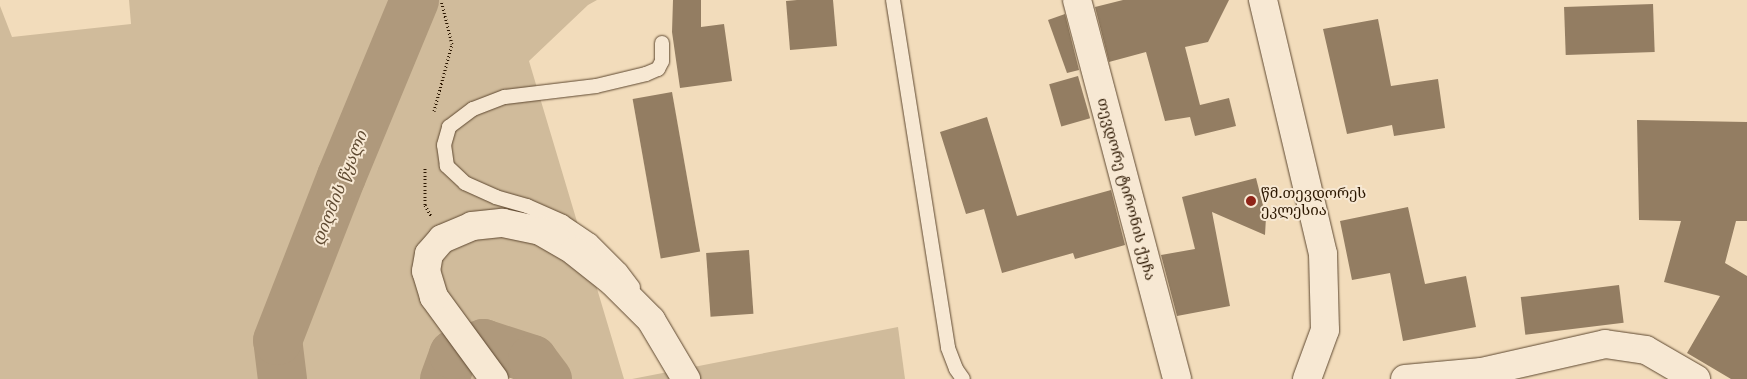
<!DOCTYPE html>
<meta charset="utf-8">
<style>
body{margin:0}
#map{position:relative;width:1747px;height:379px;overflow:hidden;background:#f2dcbb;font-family:"Libre Caslon Text","Noto Serif Georgian",serif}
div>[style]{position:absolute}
.green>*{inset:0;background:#d0bb9b}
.river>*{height:49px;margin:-24.5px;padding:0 24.5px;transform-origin:24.5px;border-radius:24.5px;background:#af997c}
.building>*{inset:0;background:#937d62;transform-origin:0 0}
.path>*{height:3px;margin-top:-1.5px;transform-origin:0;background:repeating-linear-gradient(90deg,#2c1701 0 1px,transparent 0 3.5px)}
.roads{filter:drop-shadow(0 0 1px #5e4830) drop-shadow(0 0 1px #5e4830)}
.lane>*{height:14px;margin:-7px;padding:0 7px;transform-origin:7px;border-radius:7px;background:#f7e8d3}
.street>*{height:28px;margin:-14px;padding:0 14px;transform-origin:14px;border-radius:14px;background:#f7e8d3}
.dots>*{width:14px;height:14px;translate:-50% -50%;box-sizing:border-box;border:2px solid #f7e8d3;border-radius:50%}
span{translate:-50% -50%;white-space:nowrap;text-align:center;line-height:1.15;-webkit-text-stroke:4px #f7e8d3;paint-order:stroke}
.street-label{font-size:15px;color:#2c1701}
.poi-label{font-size:15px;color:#2c1701}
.left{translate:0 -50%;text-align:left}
.water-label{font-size:16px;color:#604b32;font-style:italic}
</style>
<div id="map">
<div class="green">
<i style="clip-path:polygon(129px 0,597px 0,588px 5px,529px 61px,624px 379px,514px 379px,496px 361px,485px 379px,0 379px,0 6px,12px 37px,131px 24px)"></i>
<i style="clip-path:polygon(898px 327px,905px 379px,632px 379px)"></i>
</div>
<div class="river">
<i style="left:282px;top:379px;width:39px;rotate:-97deg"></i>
<i style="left:277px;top:340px;width:176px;rotate:-68.7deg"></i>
<i style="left:341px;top:176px;width:191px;rotate:-67.5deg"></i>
<i style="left:444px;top:379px;width:27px;rotate:-70deg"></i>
<i style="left:453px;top:354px;width:32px;rotate:-20deg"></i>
<i style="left:483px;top:343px;width:52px;rotate:18.1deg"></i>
<i style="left:532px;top:359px;width:25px;rotate:53deg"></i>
</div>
<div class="building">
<i style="clip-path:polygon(673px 0,701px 0,701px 27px,724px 24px,732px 81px,680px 88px,672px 32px)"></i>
<i style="clip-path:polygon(797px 0,833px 0,837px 46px,790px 50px,786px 1px)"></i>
<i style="clip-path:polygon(1123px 0,1229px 0,1208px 42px,1185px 47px,1200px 105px,1229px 98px,1236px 126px,1195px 136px,1190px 117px,1165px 121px,1146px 52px,1109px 62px,1095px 7px)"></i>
<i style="left:1653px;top:4px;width:48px;height:89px;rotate:88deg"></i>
<i style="clip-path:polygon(1065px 14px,1079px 70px,1067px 73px,1048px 20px)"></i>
<i style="clip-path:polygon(1378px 19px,1391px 86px,1438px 79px,1445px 128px,1394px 136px,1392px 125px,1347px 134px,1323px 29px)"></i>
<i style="left:1078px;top:76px;width:44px;height:30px;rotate:74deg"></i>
<i style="left:672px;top:92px;width:162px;height:40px;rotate:80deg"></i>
<i style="clip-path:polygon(987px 117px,1017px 216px,1111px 190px,1125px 245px,1075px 259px,1073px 253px,1002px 273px,984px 209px,966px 214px,940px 132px)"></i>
<i style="clip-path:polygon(1637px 120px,1747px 122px,1747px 221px,1736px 221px,1725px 263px,1747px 276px,1747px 379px,1731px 379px,1687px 353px,1720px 296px,1664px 282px,1681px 221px,1639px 220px)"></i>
<i style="clip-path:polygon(1256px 178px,1266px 217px,1265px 235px,1212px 212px,1230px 306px,1177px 316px,1161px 255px,1195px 249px,1182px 197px)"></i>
<i style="clip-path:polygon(1408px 207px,1425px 284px,1466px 276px,1476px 327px,1403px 341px,1390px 273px,1352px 280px,1340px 221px)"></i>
<i style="left:749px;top:250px;width:64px;height:43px;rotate:86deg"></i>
<i style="left:1619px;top:285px;width:38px;height:99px;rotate:83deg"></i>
</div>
<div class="path">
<i style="left:434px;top:111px;width:69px;rotate:-75deg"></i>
<i style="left:452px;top:44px;width:45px;rotate:-104deg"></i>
<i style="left:425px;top:168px;width:37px;rotate:90deg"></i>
<i style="left:425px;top:205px;width:13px;rotate:61deg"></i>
</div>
<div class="roads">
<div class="lane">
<i style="left:893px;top:0;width:352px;rotate:81deg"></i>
<i style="left:948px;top:348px;width:22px;rotate:69deg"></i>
<i style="left:956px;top:369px;width:12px;rotate:55deg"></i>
<i style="left:633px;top:287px;width:21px;rotate:-127deg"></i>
<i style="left:620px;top:270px;width:41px;rotate:-135deg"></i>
<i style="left:591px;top:241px;width:34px;rotate:-146deg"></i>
<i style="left:563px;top:222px;width:39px;rotate:-156deg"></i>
<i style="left:527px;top:206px;width:32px;rotate:-164deg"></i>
<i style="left:496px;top:197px;width:34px;rotate:-156deg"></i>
<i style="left:465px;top:183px;width:25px;rotate:-137deg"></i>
<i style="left:447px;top:166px;width:21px;rotate:-98deg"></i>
<i style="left:444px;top:145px;width:19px;rotate:-74deg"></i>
<i style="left:449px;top:127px;width:30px;rotate:-37deg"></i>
<i style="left:473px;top:109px;width:34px;rotate:-21deg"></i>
<i style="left:505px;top:97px;width:92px;rotate:-6.9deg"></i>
<i style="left:596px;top:86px;width:51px;rotate:-13.5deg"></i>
<i style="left:646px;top:74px;width:13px;rotate:-23deg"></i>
<i style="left:658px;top:69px;width:9px;rotate:-63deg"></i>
<i style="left:662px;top:61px;width:18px;rotate:-90deg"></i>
</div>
<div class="street">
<i style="left:1077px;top:0;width:392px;rotate:75.2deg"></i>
<i style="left:1263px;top:0;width:261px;rotate:76.7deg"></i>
<i style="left:1323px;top:254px;width:76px;rotate:88.5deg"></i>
<i style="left:1325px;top:330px;width:52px;rotate:110.2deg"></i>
<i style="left:494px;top:379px;width:102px;rotate:-126.2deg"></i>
<i style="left:434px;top:297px;width:27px;rotate:-107deg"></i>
<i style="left:426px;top:271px;width:17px;rotate:-80deg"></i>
<i style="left:429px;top:254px;width:20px;rotate:-49deg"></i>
<i style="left:442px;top:239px;width:33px;rotate:-23deg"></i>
<i style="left:472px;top:226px;width:31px;rotate:-6deg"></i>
<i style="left:503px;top:223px;width:38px;rotate:12deg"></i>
<i style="left:540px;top:231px;width:39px;rotate:30deg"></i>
<i style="left:574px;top:251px;width:50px;rotate:38.5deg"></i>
<i style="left:613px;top:282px;width:54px;rotate:45deg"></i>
<i style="left:651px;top:320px;width:69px;rotate:59.3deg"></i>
<i style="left:1405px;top:379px;width:77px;rotate:-5.2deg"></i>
<i style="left:1482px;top:372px;width:126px;rotate:-12.8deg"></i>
<i style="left:1605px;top:344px;width:41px;rotate:8.3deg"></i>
<i style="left:1646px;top:350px;width:58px;rotate:30.1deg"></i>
</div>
</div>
<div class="dots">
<i style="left:1251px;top:201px;background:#8f2418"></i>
</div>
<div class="street-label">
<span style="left:1127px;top:189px;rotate:75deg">თევდორე ტირონის ქუჩა</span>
</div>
<div class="poi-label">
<span class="left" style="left:1261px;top:201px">წმ.თევდორეს<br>ეკლესია</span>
</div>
<div class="water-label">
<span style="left:339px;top:188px;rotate:-68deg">დიღმის წყალი</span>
</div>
</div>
